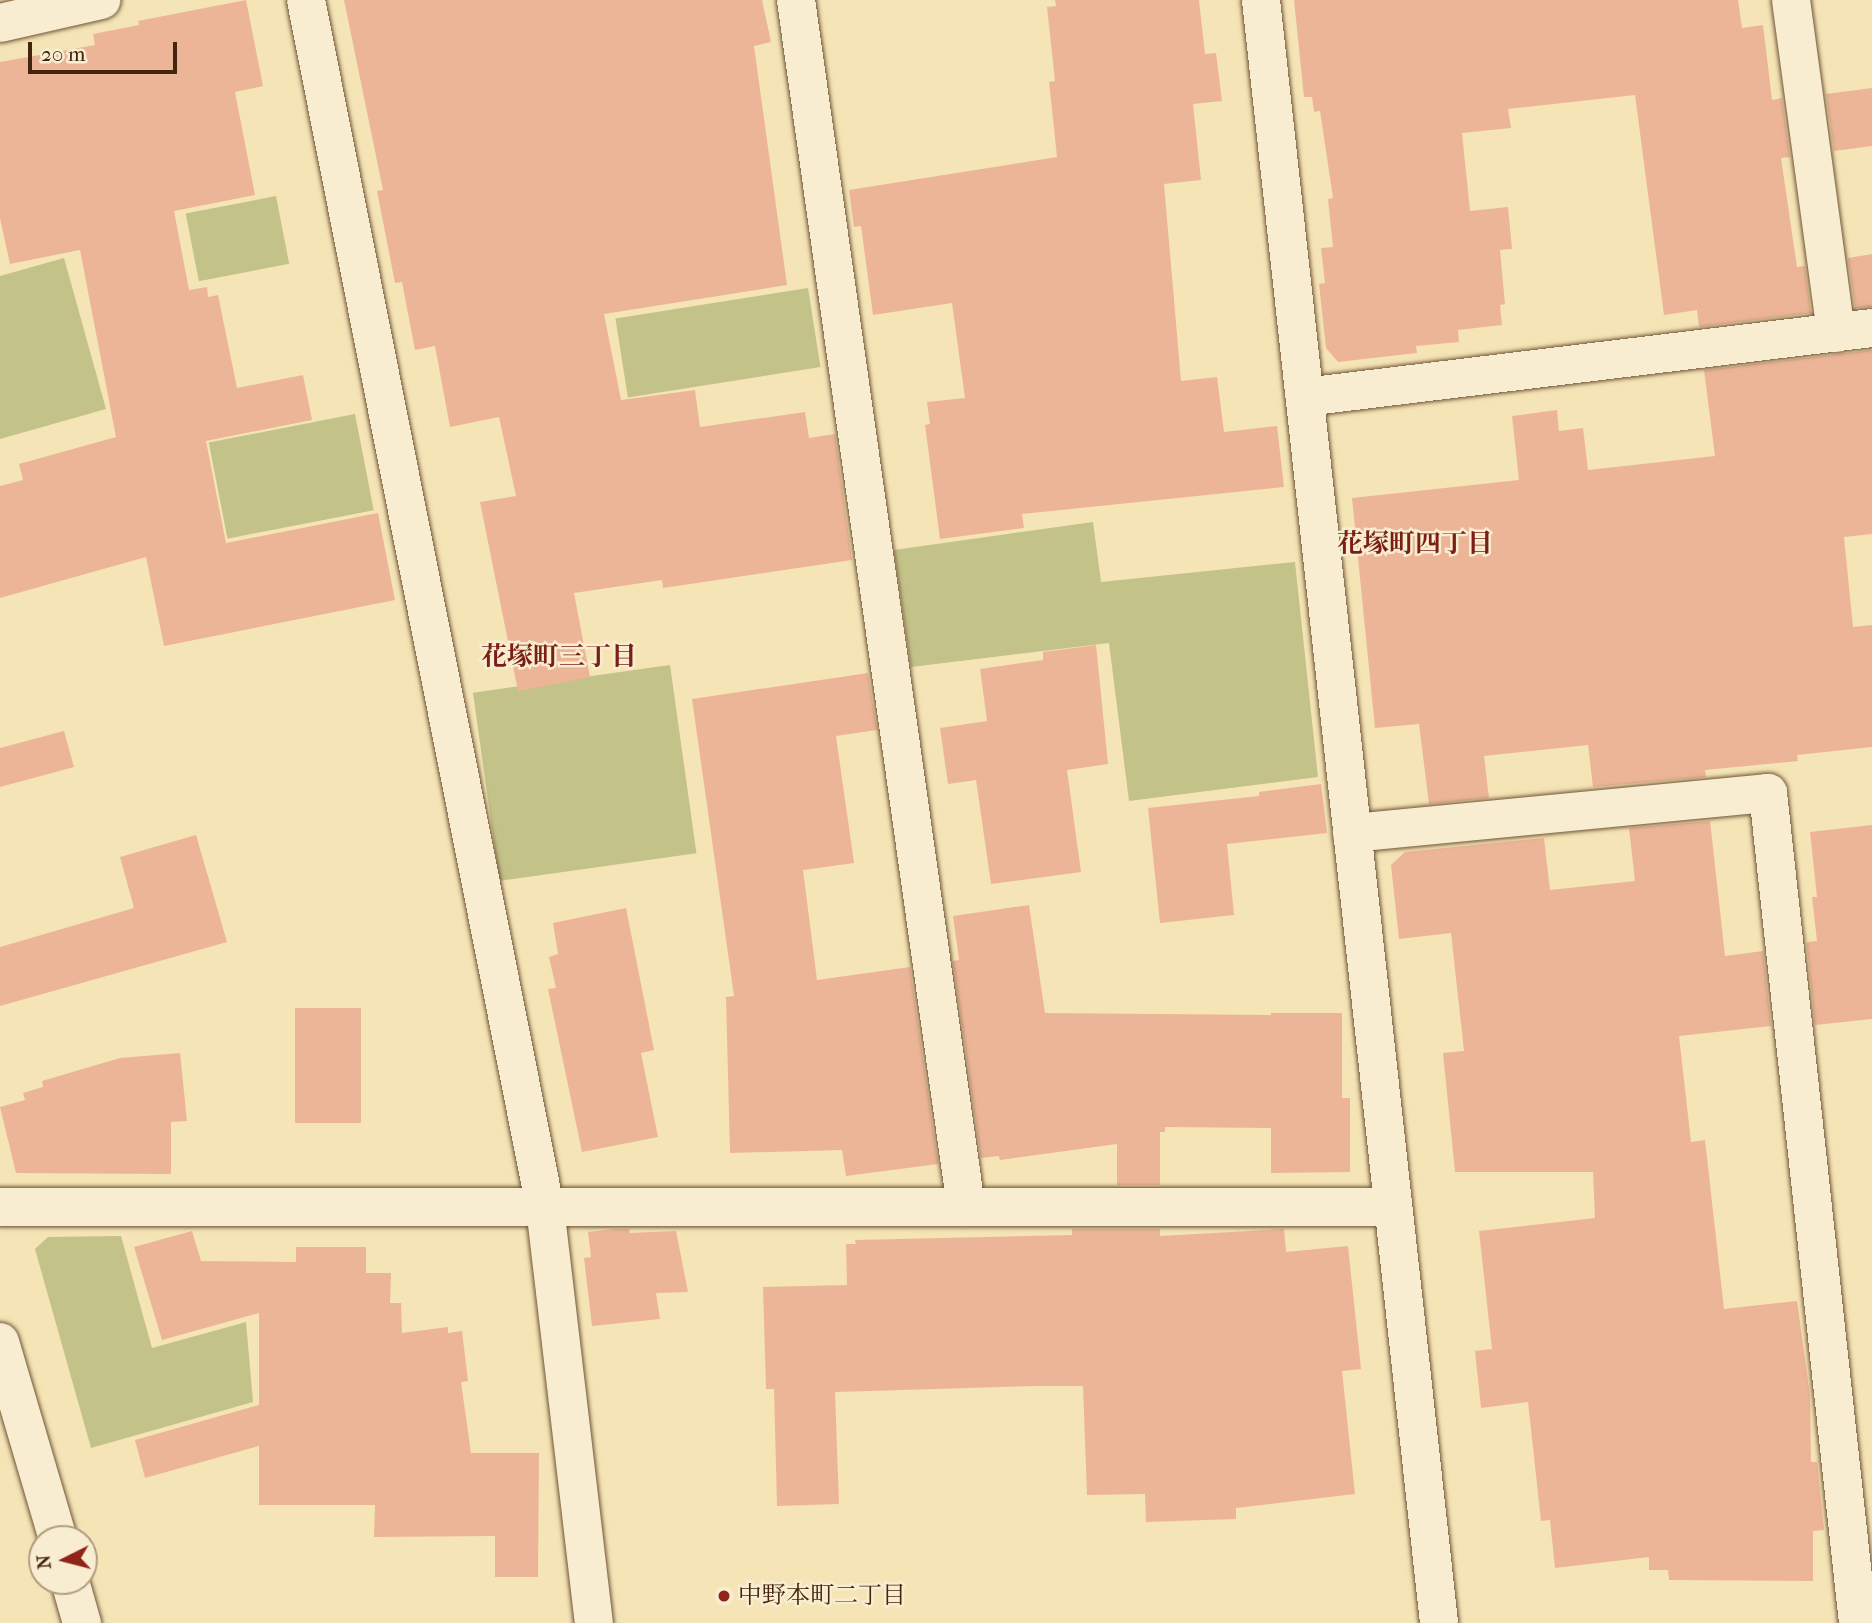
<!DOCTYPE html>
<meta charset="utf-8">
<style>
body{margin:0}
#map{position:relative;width:1872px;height:1623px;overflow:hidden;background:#f5e4b6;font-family:"IM FELL French Canon","Noto Serif JP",serif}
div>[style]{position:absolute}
.green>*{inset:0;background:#c3c289;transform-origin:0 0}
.building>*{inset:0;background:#edb598;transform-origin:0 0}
.roads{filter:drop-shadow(0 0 2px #705537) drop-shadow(0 0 2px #705537)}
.minor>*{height:38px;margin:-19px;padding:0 19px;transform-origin:19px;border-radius:19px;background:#f8edd0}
.tertiary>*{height:38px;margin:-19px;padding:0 19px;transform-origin:19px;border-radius:19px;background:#f8edd0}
.dots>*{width:19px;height:19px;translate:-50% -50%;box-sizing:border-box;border:4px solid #f8edd0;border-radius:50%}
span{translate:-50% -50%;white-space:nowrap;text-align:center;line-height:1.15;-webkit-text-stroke:5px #f8edd0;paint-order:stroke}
.poi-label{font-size:24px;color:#43250d}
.left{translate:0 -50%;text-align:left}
.neighbourhood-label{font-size:26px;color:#7a1f14;font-weight:700}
.north{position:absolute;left:28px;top:1525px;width:70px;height:70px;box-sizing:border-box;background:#f8edd0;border:2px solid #b09d82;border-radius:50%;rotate:264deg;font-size:19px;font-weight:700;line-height:28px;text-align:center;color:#43250d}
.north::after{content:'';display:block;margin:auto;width:24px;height:32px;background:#8f2418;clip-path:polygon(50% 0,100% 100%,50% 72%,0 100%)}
.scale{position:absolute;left:28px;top:42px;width:149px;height:32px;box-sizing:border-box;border:4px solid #43250d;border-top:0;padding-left:9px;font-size:21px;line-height:24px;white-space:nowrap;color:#43250d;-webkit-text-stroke:5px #f8edd0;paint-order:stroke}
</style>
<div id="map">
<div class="green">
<i style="left:276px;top:196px;width:69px;height:92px;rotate:79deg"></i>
<i style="clip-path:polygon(64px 258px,106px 409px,0 439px,0 276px)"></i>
<i style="left:808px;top:288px;width:80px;height:195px;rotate:81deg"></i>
<i style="left:355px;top:414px;width:98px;height:149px;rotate:79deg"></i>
<i style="clip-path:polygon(1093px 522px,1101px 582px,1295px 562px,1318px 777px,1129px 801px,1109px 643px,911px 667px,894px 550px)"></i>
<i style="left:670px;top:665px;width:190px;height:199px;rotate:82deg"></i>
<i style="clip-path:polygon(121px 1236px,152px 1348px,246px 1322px,253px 1402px,91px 1448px,35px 1249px,48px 1237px)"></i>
</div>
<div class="building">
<i style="clip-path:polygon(246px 0,263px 86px,235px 92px,255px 195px,174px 211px,189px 290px,207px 287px,208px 297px,218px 295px,237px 388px,303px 375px,312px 420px,206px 441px,226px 543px,378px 513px,395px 600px,164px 646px,146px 557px,0 598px,0 486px,23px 480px,19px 464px,116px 437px,80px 250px,10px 264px,0 218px,0 62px,95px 45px,93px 34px,139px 25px,138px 21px)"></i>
<i style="clip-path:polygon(344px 0,762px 0,771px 42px,754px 46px,787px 285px,604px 314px,621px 400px,695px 390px,700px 427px,805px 412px,809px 438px,835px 434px,852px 560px,663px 588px,662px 580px,574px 593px,590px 677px,518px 691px,480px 502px,516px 496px,499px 417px,450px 427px,435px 346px,415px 350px,402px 282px,395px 283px,377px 191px,383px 190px)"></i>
<i style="clip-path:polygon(1055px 0,1199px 0,1205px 54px,1216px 53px,1222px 101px,1193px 104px,1201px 180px,1164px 184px,1181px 381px,1217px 377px,1224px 432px,1277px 426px,1284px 487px,1022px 514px,1024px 528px,940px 539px,925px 425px,930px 424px,927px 402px,965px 398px,952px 303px,873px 315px,861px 226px,854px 227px,849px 190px,1057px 157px,1049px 82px,1055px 81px,1047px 7px,1056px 6px)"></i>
<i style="clip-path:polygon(1294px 0,1738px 0,1742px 28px,1763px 25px,1772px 100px,1782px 98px,1790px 157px,1781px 158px,1797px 267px,1805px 266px,1811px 313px,1699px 327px,1697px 310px,1664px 315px,1635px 95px,1508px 109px,1511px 128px,1462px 133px,1470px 211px,1508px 207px,1512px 249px,1500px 250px,1505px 304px,1500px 305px,1502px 325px,1458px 330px,1459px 342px,1416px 346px,1417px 353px,1338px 362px,1326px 348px,1319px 284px,1325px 283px,1321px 248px,1333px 247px,1328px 199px,1333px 198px,1320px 111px,1314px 112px,1312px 97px,1304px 97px)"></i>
<i style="clip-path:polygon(1872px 88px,1872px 146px,1834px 151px,1826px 94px)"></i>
<i style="clip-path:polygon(1872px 254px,1872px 307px,1855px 308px,1848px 258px)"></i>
<i style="clip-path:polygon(1872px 350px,1872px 534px,1844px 537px,1853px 627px,1872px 625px,1872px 747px,1797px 755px,1798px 761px,1705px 770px,1706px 777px,1593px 787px,1588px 745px,1484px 756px,1489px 798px,1429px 804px,1419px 724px,1375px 728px,1352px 498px,1519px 480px,1512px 416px,1557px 410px,1559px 431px,1583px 428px,1588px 470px,1715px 456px,1704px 370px)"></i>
<i style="clip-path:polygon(1096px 645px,1108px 764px,1067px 770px,1081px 872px,991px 884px,976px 780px,948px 784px,940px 728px,987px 721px,980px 669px,1043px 660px,1043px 652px)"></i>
<i style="clip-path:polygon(868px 673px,877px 730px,836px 736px,854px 863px,803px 870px,817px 980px,910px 967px,938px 1164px,846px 1176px,842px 1150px,730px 1153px,726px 997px,734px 996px,692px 699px)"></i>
<i style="clip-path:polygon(64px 731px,74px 767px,0 787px,0 748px)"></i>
<i style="clip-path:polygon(1321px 784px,1327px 833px,1227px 844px,1234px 915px,1160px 923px,1148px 808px,1259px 796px,1259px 792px)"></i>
<i style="clip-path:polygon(1710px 821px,1725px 956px,1763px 951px,1771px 1026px,1679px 1036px,1691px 1142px,1705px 1140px,1724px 1309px,1797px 1301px,1810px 1395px,1811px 1462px,1817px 1462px,1824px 1530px,1813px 1531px,1813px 1581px,1669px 1580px,1668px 1570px,1649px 1570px,1649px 1557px,1555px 1568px,1550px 1520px,1541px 1521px,1528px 1402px,1481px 1408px,1475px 1351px,1492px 1349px,1479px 1231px,1595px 1218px,1593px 1172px,1455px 1172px,1443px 1053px,1464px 1051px,1451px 933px,1399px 939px,1391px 865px,1405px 852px,1544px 838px,1550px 890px,1635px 881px,1629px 828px)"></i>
<i style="clip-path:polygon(1872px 825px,1872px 1019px,1815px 1025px,1807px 947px,1807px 942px,1817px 941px,1812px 897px,1817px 897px,1810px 832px)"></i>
<i style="clip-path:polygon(196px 835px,227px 942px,0 1006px,0 947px,134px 908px,120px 857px)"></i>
<i style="clip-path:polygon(1029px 905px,1045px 1013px,1271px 1015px,1271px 1013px,1342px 1013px,1342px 1098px,1350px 1098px,1350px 1172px,1271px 1173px,1271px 1128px,1165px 1127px,1165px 1132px,1160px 1132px,1160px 1185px,1117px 1185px,1117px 1144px,1000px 1160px,999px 1156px,981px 1158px,953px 961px,959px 960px,953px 916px)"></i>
<i style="clip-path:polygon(626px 908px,654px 1050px,641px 1053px,658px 1137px,582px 1152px,548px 989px,556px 988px,549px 957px,558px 954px,553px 923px)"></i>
<i style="left:295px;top:1008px;width:66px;height:115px"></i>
<i style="clip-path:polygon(180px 1053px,187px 1121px,171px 1122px,171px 1174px,16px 1173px,0 1107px,25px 1100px,23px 1093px,43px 1087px,42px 1081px,120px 1058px)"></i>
<i style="clip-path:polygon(615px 1229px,629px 1229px,630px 1233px,676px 1231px,688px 1292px,656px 1293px,660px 1319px,592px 1326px,584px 1258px,591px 1257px,588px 1232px)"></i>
<i style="clip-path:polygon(1072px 1229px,1160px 1229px,1160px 1236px,1284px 1229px,1286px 1252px,1348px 1246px,1361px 1369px,1342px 1371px,1355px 1494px,1236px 1508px,1236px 1519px,1146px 1522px,1145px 1494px,1087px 1495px,1083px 1386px,1035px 1386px,835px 1392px,839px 1504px,777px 1506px,774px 1389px,766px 1389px,763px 1287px,847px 1285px,846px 1244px,856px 1244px,855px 1240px,1072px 1235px)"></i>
<i style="clip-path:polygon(192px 1231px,201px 1261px,296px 1262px,296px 1247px,366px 1247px,366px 1273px,391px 1273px,390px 1303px,401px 1303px,402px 1333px,448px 1327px,448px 1333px,462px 1331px,468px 1381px,461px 1382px,471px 1453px,539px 1453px,538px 1577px,495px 1577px,495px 1536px,374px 1537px,375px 1505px,259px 1505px,259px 1446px,145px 1478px,135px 1440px,259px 1405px,259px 1313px,162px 1340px,134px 1247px)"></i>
</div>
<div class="roads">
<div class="minor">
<i style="left:306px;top:0;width:1230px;rotate:78.8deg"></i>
<i style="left:545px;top:1207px;width:419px;rotate:83.3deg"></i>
<i style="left:796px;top:0;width:1219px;rotate:81.98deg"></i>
<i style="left:1261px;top:0;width:1633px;rotate:83.74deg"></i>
<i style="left:1791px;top:0;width:336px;rotate:82.3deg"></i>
<i style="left:0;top:23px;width:104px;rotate:-12.8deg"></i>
<i style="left:1305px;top:397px;width:571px;rotate:-6.94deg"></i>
<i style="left:1352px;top:833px;width:418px;rotate:-5.5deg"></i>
<i style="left:1768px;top:793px;width:835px;rotate:83.81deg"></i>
<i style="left:0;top:1207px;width:1393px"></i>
</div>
<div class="tertiary">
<i style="left:0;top:1342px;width:205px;rotate:73.6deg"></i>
<i style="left:70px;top:1581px;width:44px;rotate:74.1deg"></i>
</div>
</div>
<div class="dots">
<i style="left:724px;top:1596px;background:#8f2418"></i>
</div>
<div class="poi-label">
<span class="left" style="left:738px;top:1596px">中野本町二丁目</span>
</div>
<div class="neighbourhood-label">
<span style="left:1415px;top:544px">花塚町四丁目</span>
<span style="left:559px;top:657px">花塚町三丁目</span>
</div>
<div class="north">N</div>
<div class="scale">20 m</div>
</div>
